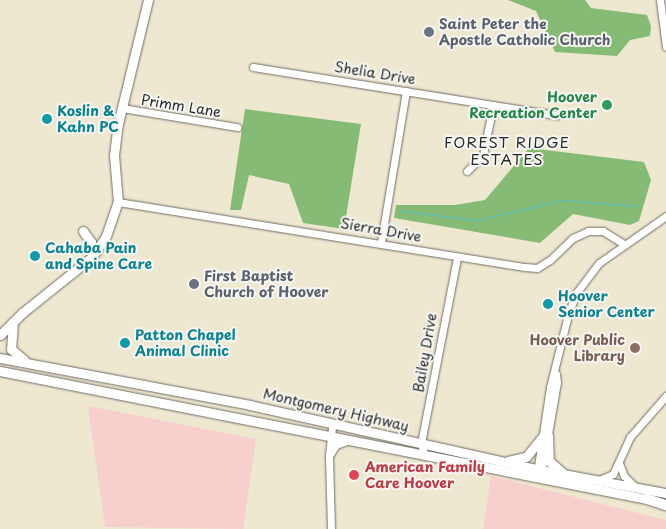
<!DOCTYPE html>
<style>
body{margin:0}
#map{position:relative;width:666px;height:529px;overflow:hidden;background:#efe8d1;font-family:"Playpen Sans",sans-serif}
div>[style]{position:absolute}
.built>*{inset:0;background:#f7d0cd}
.forest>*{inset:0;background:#86bb75}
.stream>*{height:1px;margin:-0.5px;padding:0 0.5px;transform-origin:0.5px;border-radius:0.5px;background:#51bfc5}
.roads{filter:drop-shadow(0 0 1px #706d65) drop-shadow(0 0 1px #706d65)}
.minor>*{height:7px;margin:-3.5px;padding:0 3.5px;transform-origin:3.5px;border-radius:3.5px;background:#fff}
.major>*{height:9px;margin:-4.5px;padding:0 4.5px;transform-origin:4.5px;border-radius:4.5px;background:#fff}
.highway>*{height:10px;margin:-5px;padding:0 5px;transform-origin:5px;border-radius:5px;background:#fff}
.dots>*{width:14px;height:14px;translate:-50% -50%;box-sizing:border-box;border:2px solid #f6f6f2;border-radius:50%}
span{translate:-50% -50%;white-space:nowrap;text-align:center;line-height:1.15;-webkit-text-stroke:4px #f6f6f2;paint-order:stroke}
.worship-label{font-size:14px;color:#5b616d;font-weight:700}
.left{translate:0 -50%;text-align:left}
.street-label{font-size:14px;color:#2b2b2b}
.leisure-label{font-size:14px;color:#27864d;font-weight:700}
.right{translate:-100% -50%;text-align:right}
.culture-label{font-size:14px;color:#0d838f;font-weight:700}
.education-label{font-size:14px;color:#785e54;font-weight:700}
.health-label{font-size:14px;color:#be3a42;font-weight:700}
.neighbourhood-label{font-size:15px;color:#2b2b2b;letter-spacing:1px}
</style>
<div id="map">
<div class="built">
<i style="clip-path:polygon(88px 406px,256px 439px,243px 529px,105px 527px)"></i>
<i style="clip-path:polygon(491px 476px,666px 520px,666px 529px,483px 529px)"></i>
</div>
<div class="forest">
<i style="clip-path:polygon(508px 0,585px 0,591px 8px,647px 15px,651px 26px,650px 36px,630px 40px,617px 56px,555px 52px,536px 11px)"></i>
<i style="clip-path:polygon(245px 109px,361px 124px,344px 229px,303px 223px,289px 184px,249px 175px,241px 210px,230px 210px)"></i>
<i style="clip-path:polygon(529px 148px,644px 162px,651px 180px,639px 221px,630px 225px,573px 214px,540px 243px,394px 218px,396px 205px,455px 205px,485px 200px)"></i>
</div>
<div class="stream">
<i style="left:400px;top:211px;width:79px;rotate:6.6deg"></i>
<i style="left:478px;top:220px;width:85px;rotate:-13.5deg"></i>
<i style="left:561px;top:200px;width:75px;rotate:4.6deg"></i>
</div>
<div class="roads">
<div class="minor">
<i style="left:660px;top:0;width:47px;rotate:82.7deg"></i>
<i style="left:253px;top:67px;width:308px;rotate:9deg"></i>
<i style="left:122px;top:108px;width:117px;rotate:9.4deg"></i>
<i style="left:467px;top:171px;width:23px;rotate:-45deg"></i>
<i style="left:483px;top:155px;width:51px;rotate:-78.7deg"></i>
<i style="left:118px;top:202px;width:412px;rotate:9.1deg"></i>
<i style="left:525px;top:267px;width:12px;rotate:5deg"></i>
<i style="left:537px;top:268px;width:15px;rotate:-32deg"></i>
<i style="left:550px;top:260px;width:32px;rotate:-44deg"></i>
<i style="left:573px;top:238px;width:17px;rotate:-25deg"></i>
<i style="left:588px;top:231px;width:15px"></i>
<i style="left:603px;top:231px;width:25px;rotate:32deg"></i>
<i style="left:381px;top:242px;width:153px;rotate:-80.6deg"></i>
<i style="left:424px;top:454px;width:11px;rotate:-105deg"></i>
<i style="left:421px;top:443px;width:189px;rotate:-79deg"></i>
<i style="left:329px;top:456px;width:13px;rotate:-58deg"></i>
<i style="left:336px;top:445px;width:14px;rotate:-21deg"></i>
<i style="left:619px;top:463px;width:14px;rotate:69deg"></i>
<i style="left:624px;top:476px;width:16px;rotate:45deg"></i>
<i style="left:537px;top:473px;width:87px;rotate:-81.4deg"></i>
<i style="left:550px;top:387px;width:78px;rotate:-76deg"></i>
<i style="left:569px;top:311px;width:21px;rotate:-67deg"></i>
<i style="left:577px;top:292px;width:36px;rotate:-53deg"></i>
<i style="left:599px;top:263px;width:82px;rotate:-35deg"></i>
<i style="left:541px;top:474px;width:93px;rotate:-80.1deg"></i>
<i style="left:557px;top:382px;width:8px;rotate:-97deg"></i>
<i style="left:599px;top:480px;width:15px;rotate:-23deg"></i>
<i style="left:613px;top:474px;width:41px;rotate:-65.3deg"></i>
<i style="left:630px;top:437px;width:55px;rotate:-48.7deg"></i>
<i style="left:331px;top:529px;width:73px;rotate:-91.6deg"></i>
<i style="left:329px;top:456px;width:31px;rotate:-84deg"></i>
</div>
<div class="major">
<i style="left:83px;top:231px;width:14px;rotate:54deg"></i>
<i style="left:91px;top:242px;width:14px;rotate:86deg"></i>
<i style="left:13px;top:322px;width:27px;rotate:94deg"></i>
<i style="left:11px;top:349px;width:17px;rotate:40deg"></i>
<i style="left:0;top:335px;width:31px;rotate:-45deg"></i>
<i style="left:22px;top:313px;width:90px;rotate:-38.7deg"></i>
<i style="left:92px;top:257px;width:25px;rotate:-56deg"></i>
<i style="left:106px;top:236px;width:36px;rotate:-71deg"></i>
<i style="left:118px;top:202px;width:47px;rotate:-94.9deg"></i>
<i style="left:114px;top:155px;width:31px;rotate:-83deg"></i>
<i style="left:118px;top:124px;width:128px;rotate:-76.4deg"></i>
<i style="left:0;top:358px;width:254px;rotate:10.6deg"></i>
<i style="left:250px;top:405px;width:293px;rotate:12.6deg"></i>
<i style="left:536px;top:469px;width:132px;rotate:10.5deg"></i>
<i style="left:0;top:371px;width:665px;rotate:11.19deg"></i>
<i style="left:548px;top:435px;width:26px;rotate:88deg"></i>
<i style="left:549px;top:461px;width:18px;rotate:41deg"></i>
<i style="left:508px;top:461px;width:18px;rotate:-13deg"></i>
<i style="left:526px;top:457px;width:26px;rotate:-51deg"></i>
</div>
<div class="highway">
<i style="left:647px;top:499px;width:20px;rotate:18deg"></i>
</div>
</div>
<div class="dots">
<i style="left:429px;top:32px;background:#6b7280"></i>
<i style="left:607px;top:105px;background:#2e9e5b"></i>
<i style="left:47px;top:119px;background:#0f9aa8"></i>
<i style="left:35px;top:256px;background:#0f9aa8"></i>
<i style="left:194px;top:284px;background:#6b7280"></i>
<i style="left:548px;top:304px;background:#0f9aa8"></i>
<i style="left:125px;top:343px;background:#0f9aa8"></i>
<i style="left:635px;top:348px;background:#8d6e63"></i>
<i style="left:354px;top:475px;background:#e0444e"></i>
</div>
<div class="worship-label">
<span class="left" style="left:439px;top:32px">Saint Peter the<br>Apostle Catholic Church</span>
<span class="left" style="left:204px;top:284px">First Baptist<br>Church of Hoover</span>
</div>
<div class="street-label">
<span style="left:375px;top:73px;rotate:9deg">Shelia Drive</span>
<span style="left:181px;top:106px;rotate:9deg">Primm Lane</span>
<span style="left:381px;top:230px;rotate:10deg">Sierra Drive</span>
<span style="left:425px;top:353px;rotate:-80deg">Bailey Drive</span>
<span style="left:336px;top:410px;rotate:13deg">Montgomery Highway</span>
</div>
<div class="leisure-label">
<span class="right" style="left:597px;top:105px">Hoover<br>Recreation Center</span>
</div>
<div class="culture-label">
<span class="left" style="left:57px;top:119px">Koslin &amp;<br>Kahn PC</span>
<span class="left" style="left:45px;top:256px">Cahaba Pain<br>and Spine Care</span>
<span class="left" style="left:558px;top:304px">Hoover<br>Senior Center</span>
<span class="left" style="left:135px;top:343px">Patton Chapel<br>Animal Clinic</span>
</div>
<div class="education-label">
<span class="right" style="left:625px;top:348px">Hoover Public<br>Library</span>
</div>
<div class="health-label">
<span class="left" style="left:365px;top:475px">American Family<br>Care Hoover</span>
</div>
<div class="neighbourhood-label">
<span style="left:507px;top:150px">FOREST RIDGE<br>ESTATES</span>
</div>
</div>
